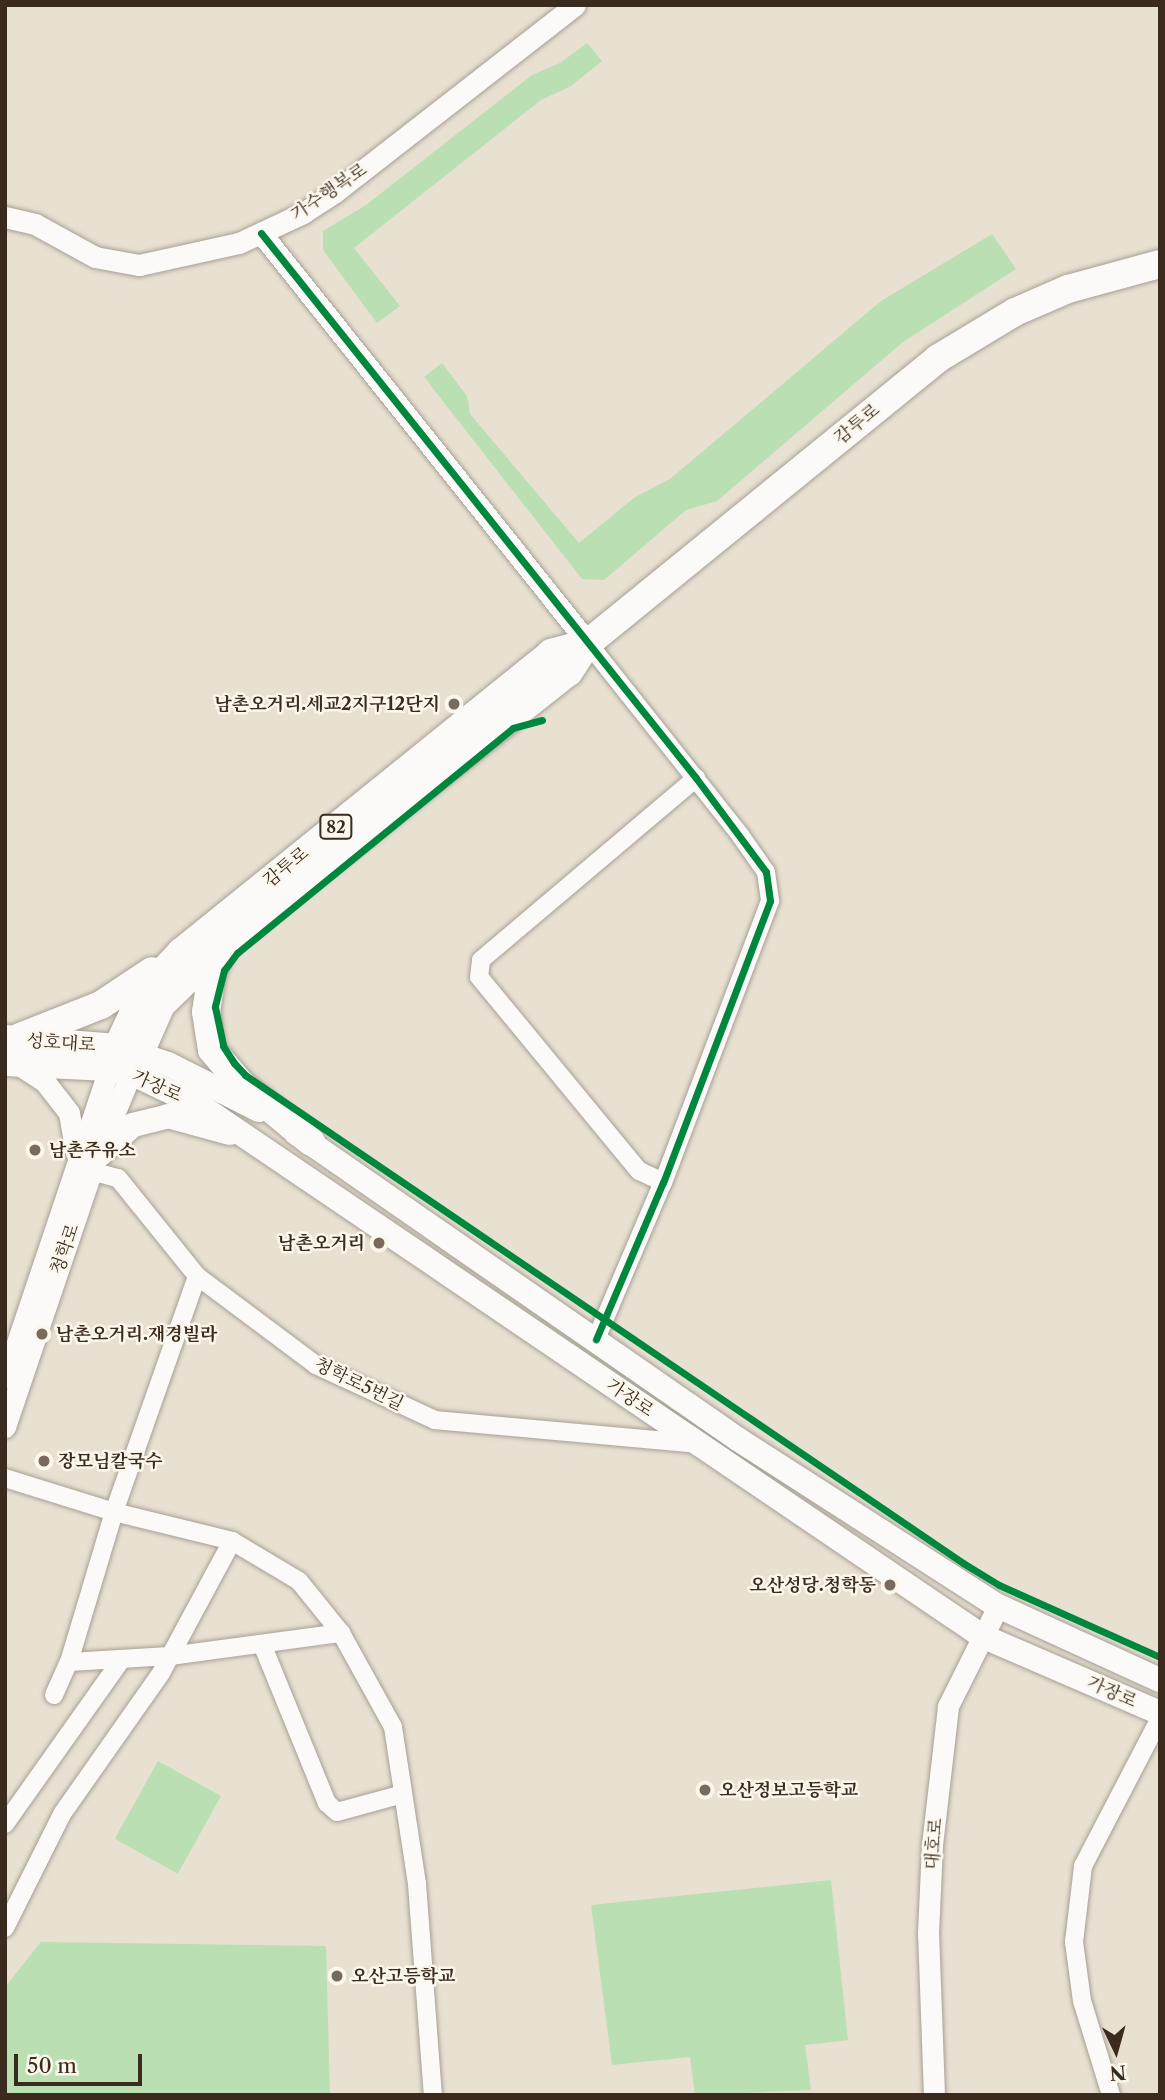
<!DOCTYPE html>
<meta charset="utf-8">
<style>
body{margin:0}
#map{position:relative;width:1165px;height:2100px;overflow:hidden;background:#e8e0d1;font-family:"Libre Caslon Text","Noto Serif KR",serif}
div>[style]{position:absolute}
.green>*{inset:0;background:#badfb3;transform-origin:0 0}
.roads{filter:drop-shadow(0 0 2px #a6a096) drop-shadow(0 0 2px #a6a096)}
.minor>*{height:18px;margin:-9px;padding:0 9px;transform-origin:9px;border-radius:9px;background:#fcfaf8}
.tertiary>*{height:21px;margin:-10.5px;padding:0 10.5px;transform-origin:10.5px;border-radius:10.5px;background:#fcfaf8}
.secondary>*{height:24px;margin:-12px;padding:0 12px;transform-origin:12px;border-radius:12px;background:#fcfaf8}
.primary>*{height:28px;margin:-14px;padding:0 14px;transform-origin:14px;border-radius:14px;background:#fcfaf8}
.cycleway>*{height:7px;margin:-3.5px;padding:0 3.5px;transform-origin:3.5px;border-radius:3.5px;background:#00873e}
.dots>*{width:19px;height:19px;translate:-50% -50%;box-sizing:border-box;border:4px solid #fbf7ec;border-radius:50%}
span{translate:-50% -50%;white-space:nowrap;text-align:center;line-height:1.15;-webkit-text-stroke:5px #fbf7ec;paint-order:stroke}
.shield-label span{padding:2px 5px;background:#fbf7ec;border:2px solid;border-radius:5px;-webkit-text-stroke-width:0}
.shield-label{font-size:16px;color:#3b2a1e;font-weight:700}
.street-label{font-size:18px;color:#3b2a1e}
.poi-label{font-size:18px;color:#3b2a1e;font-weight:700}
.right{translate:-100% -50%;text-align:right}
.left{translate:0 -50%;text-align:left}
.frame{position:absolute;inset:0;border:7px solid #3b2a1e;pointer-events:none}
.north{position:absolute;left:1081px;top:2016px;width:70px;height:70px;-webkit-text-stroke:5px #fbf7ec;paint-order:stroke;rotate:175deg;font-size:19px;font-weight:700;line-height:28px;text-align:center;color:#3b2a1e}
.north::after{content:'';display:block;margin:auto;width:24px;height:32px;background:#3b2a1e;clip-path:polygon(50% 0,100% 100%,50% 72%,0 100%)}
.scale{position:absolute;left:14px;top:2054px;width:128px;height:32px;box-sizing:border-box;border:4px solid #3b2a1e;border-top:0;padding-left:9px;font-size:21px;line-height:24px;white-space:nowrap;color:#3b2a1e;-webkit-text-stroke:5px #fbf7ec;paint-order:stroke}
</style>
<div id="map">
<div class="green">
<i style="clip-path:polygon(587px 43px,602px 61px,571px 86px,541px 100px,354px 248px,400px 306px,377px 323px,323px 250px,323px 231px,366px 205px,532px 75px,560px 63px)"></i>
<i style="clip-path:polygon(992px 234px,1016px 269px,903px 342px,717px 501px,686px 510px,604px 580px,582px 579px,424px 377px,442px 363px,467px 396px,470px 414px,579px 543px,635px 497px,670px 479px,881px 301px)"></i>
<i style="left:158px;top:1761px;width:72px;height:89px;rotate:29deg"></i>
<i style="clip-path:polygon(831px 1880px,848px 2040px,805px 2045px,811px 2090px,695px 2095px,690px 2057px,612px 2065px,591px 1905px)"></i>
<i style="clip-path:polygon(41px 1942px,326px 1946px,330px 2095px,5px 2095px,5px 1987px)"></i>
</div>
<div class="roads">
<div class="minor">
<i style="left:588px;top:643px;width:245px;rotate:51.6deg"></i>
<i style="left:740px;top:835px;width:45px;rotate:54.9deg"></i>
<i style="left:766px;top:872px;width:29px;rotate:82deg"></i>
<i style="left:770px;top:901px;width:301px;rotate:110.8deg"></i>
<i style="left:663px;top:1182px;width:171px;rotate:113.1deg"></i>
<i style="left:91px;top:1171px;width:28px;rotate:15deg"></i>
<i style="left:118px;top:1178px;width:126px;rotate:51.1deg"></i>
<i style="left:197px;top:1276px;width:149px;rotate:36.8deg"></i>
<i style="left:316px;top:1365px;width:131px;rotate:24.8deg"></i>
<i style="left:435px;top:1420px;width:265px;rotate:5.2deg"></i>
<i style="left:663px;top:1182px;width:26px;rotate:-155deg"></i>
<i style="left:639px;top:1171px;width:251px;rotate:-129.5deg"></i>
<i style="left:479px;top:977px;width:17px;rotate:-83deg"></i>
<i style="left:481px;top:960px;width:282px;rotate:-40.2deg"></i>
<i style="left:5px;top:1478px;width:114px;rotate:17.3deg"></i>
<i style="left:114px;top:1512px;width:250px;rotate:-70.6deg"></i>
<i style="left:262px;top:1644px;width:172px;rotate:67.8deg"></i>
<i style="left:327px;top:1803px;width:13px;rotate:42deg"></i>
<i style="left:337px;top:1812px;width:68px;rotate:-15.3deg"></i>
<i style="left:69px;top:1662px;width:101px;rotate:-3.4deg"></i>
<i style="left:170px;top:1656px;width:173px;rotate:-7.7deg"></i>
<i style="left:54px;top:1695px;width:36px;rotate:-66deg"></i>
<i style="left:69px;top:1662px;width:157px;rotate:-73.3deg"></i>
<i style="left:114px;top:1512px;width:122px;rotate:13.8deg"></i>
<i style="left:232px;top:1541px;width:78px;rotate:30.8deg"></i>
<i style="left:299px;top:1581px;width:67px;rotate:51.1deg"></i>
<i style="left:341px;top:1633px;width:107px;rotate:61deg"></i>
<i style="left:393px;top:1727px;width:159px;rotate:81.3deg"></i>
<i style="left:417px;top:1884px;width:212px;rotate:85.7deg"></i>
<i style="left:5px;top:1824px;width:201px;rotate:-54.7deg"></i>
<i style="left:5px;top:1928px;width:127px;rotate:-63.4deg"></i>
<i style="left:62px;top:1814px;width:172px;rotate:-54.9deg"></i>
<i style="left:161px;top:1673px;width:150px;rotate:-61.7deg"></i>
<i style="left:1111px;top:2095px;width:98px;rotate:-107.1deg"></i>
<i style="left:1082px;top:2001px;width:60px;rotate:-97.7deg"></i>
<i style="left:1074px;top:1942px;width:77px;rotate:-83.2deg"></i>
<i style="left:1083px;top:1866px;width:167px;rotate:-62.5deg"></i>
</div>
<div class="tertiary">
<i style="left:5px;top:217px;width:31px;rotate:13deg"></i>
<i style="left:35px;top:224px;width:68px;rotate:28.8deg"></i>
<i style="left:95px;top:257px;width:45px;rotate:10.3deg"></i>
<i style="left:139px;top:265px;width:102px;rotate:-12.4deg"></i>
<i style="left:239px;top:243px;width:71px;rotate:-25.1deg"></i>
<i style="left:303px;top:213px;width:38px;rotate:-33deg"></i>
<i style="left:335px;top:192px;width:304px;rotate:-37.9deg"></i>
<i style="left:261px;top:233px;width:524px;rotate:51.43deg"></i>
<i style="left:16px;top:1063px;width:35px;rotate:33deg"></i>
<i style="left:45px;top:1082px;width:39px;rotate:52deg"></i>
<i style="left:69px;top:1113px;width:40px;rotate:80deg"></i>
<i style="left:5px;top:1378px;width:341px;rotate:-71.4deg"></i>
<i style="left:5px;top:1427px;width:284px;rotate:-71.3deg"></i>
<i style="left:96px;top:1158px;width:92px;rotate:-67.6deg"></i>
<i style="left:934px;top:2095px;width:162px;rotate:-92.1deg"></i>
<i style="left:928px;top:1933px;width:88px;rotate:-87.4deg"></i>
<i style="left:932px;top:1845px;width:140px;rotate:-83.4deg"></i>
<i style="left:948px;top:1706px;width:112px;rotate:-63.4deg"></i>
</div>
<div class="secondary">
<i style="left:123px;top:1049px;width:47px;rotate:18.4deg"></i>
<i style="left:168px;top:1064px;width:102px;rotate:26.8deg"></i>
<i style="left:131px;top:1073px;width:79px;rotate:25.6deg"></i>
<i style="left:202px;top:1107px;width:942px;rotate:34.15deg"></i>
<i style="left:982px;top:1636px;width:194px;rotate:23.4deg"></i>
<i style="left:296px;top:1133px;width:539px;rotate:34.72deg"></i>
<i style="left:739px;top:1440px;width:308px;rotate:32.7deg"></i>
<i style="left:998px;top:1606px;width:178px;rotate:24.6deg"></i>
<i style="left:96px;top:1158px;width:50px;rotate:-41.7deg"></i>
<i style="left:133px;top:1125px;width:36px;rotate:-14deg"></i>
<i style="left:168px;top:1116px;width:64px;rotate:15.3deg"></i>
</div>
<div class="primary">
<i style="left:222px;top:949px;width:25px;rotate:113deg"></i>
<i style="left:212px;top:972px;width:40px;rotate:98.5deg"></i>
<i style="left:206px;top:1012px;width:38px;rotate:81deg"></i>
<i style="left:212px;top:1050px;width:45px;rotate:49.5deg"></i>
<i style="left:241px;top:1084px;width:91px;rotate:39.6deg"></i>
<i style="left:20px;top:1037px;width:87px;rotate:-21.6deg"></i>
<i style="left:101px;top:1005px;width:61px;rotate:-33.7deg"></i>
<i style="left:5px;top:1039px;width:112px;rotate:4.6deg"></i>
<i style="left:117px;top:1048px;width:61px;rotate:-64.7deg"></i>
<i style="left:143px;top:993px;width:56px;rotate:-47.2deg"></i>
<i style="left:181px;top:952px;width:476px;rotate:-38.9deg"></i>
<i style="left:551px;top:653px;width:38px;rotate:-15deg"></i>
<i style="left:5px;top:1062px;width:104px;rotate:2.8deg"></i>
<i style="left:109px;top:1067px;width:23px;rotate:15deg"></i>
<i style="left:131px;top:1073px;width:74px;rotate:-66.2deg"></i>
<i style="left:161px;top:1005px;width:88px;rotate:-44.1deg"></i>
<i style="left:224px;top:944px;width:439px;rotate:-38.3deg"></i>
<i style="left:569px;top:672px;width:35px;rotate:-57deg"></i>
<i style="left:588px;top:643px;width:450px;rotate:-39.1deg"></i>
<i style="left:937px;top:359px;width:91px;rotate:-31.1deg"></i>
<i style="left:1015px;top:312px;width:58px;rotate:-23.5deg"></i>
<i style="left:1068px;top:289px;width:95px;rotate:-15.2deg"></i>
</div>
</div>
<div class="cycleway">
<i style="left:261px;top:233px;width:697px;rotate:51.4deg"></i>
<i style="left:696px;top:778px;width:117px;rotate:53.3deg"></i>
<i style="left:766px;top:872px;width:29px;rotate:82deg"></i>
<i style="left:770px;top:901px;width:301px;rotate:110.8deg"></i>
<i style="left:663px;top:1182px;width:171px;rotate:113.1deg"></i>
<i style="left:542px;top:720px;width:30px;rotate:165deg"></i>
<i style="left:513px;top:728px;width:356px;rotate:140.8deg"></i>
<i style="left:237px;top:953px;width:21px;rotate:127deg"></i>
<i style="left:224px;top:970px;width:38px;rotate:104deg"></i>
<i style="left:215px;top:1007px;width:40px;rotate:78deg"></i>
<i style="left:223px;top:1046px;width:20px;rotate:57deg"></i>
<i style="left:234px;top:1063px;width:16px;rotate:47deg"></i>
<i style="left:245px;top:1075px;width:868px;rotate:34.2deg"></i>
<i style="left:963px;top:1563px;width:42px;rotate:31.4deg"></i>
<i style="left:999px;top:1585px;width:176px;rotate:24.1deg"></i>
</div>
<div class="dots">
<i style="left:454px;top:704px;background:#786a5d"></i>
<i style="left:35px;top:1150px;background:#786a5d"></i>
<i style="left:379px;top:1243px;background:#786a5d"></i>
<i style="left:42px;top:1334px;background:#786a5d"></i>
<i style="left:44px;top:1461px;background:#786a5d"></i>
<i style="left:890px;top:1585px;background:#786a5d"></i>
<i style="left:705px;top:1790px;background:#786a5d"></i>
<i style="left:337px;top:1976px;background:#786a5d"></i>
</div>
<div class="shield-label">
<span style="left:336px;top:827px">82</span>
</div>
<div class="street-label">
<span style="left:329px;top:192px;rotate:-34deg">가수행복로</span>
<span style="left:857px;top:424px;rotate:-39deg">감투로</span>
<span style="left:286px;top:867px;rotate:-39deg">감투로</span>
<span style="left:61px;top:1043px;rotate:4deg">성호대로</span>
<span style="left:157px;top:1086px;rotate:24deg">가장로</span>
<span style="left:65px;top:1249px;rotate:-71deg">청학로</span>
<span style="left:359px;top:1384px;rotate:26deg">청학로5번길</span>
<span style="left:630px;top:1398px;rotate:34deg">가장로</span>
<span style="left:1112px;top:1692px;rotate:24deg">가장로</span>
<span style="left:934px;top:1844px;rotate:-85deg">대호로</span>
</div>
<div class="poi-label">
<span class="right" style="left:440px;top:704px">남촌오거리.세교2지구12단지</span>
<span class="left" style="left:49px;top:1150px">남촌주유소</span>
<span class="right" style="left:365px;top:1243px">남촌오거리</span>
<span class="left" style="left:56px;top:1334px">남촌오거리.재경빌라</span>
<span class="left" style="left:58px;top:1461px">장모님칼국수</span>
<span class="right" style="left:876px;top:1585px">오산성당.청학동</span>
<span class="left" style="left:719px;top:1790px">오산정보고등학교</span>
<span class="left" style="left:351px;top:1976px">오산고등학교</span>
</div>
<div class="frame"></div>
<div class="north">N</div>
<div class="scale">50 m</div>
</div>
